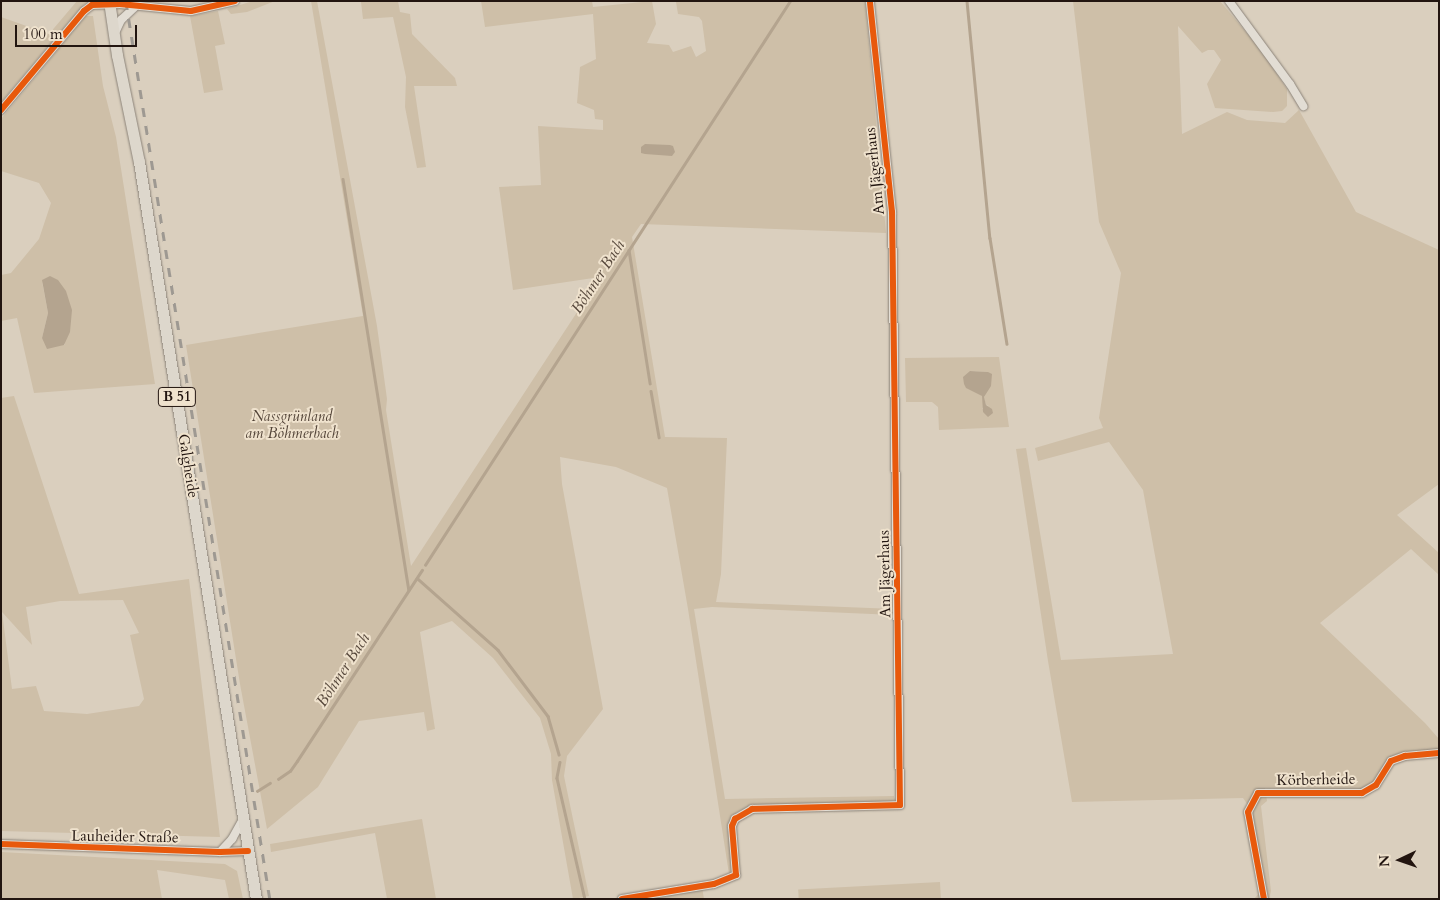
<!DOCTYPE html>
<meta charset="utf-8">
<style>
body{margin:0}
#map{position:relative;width:1440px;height:900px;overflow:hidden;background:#dacfbe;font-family:Cardo,serif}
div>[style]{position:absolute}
.green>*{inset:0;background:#cebfa8;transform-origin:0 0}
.water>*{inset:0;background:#b4a48f}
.stream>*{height:2.5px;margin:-1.25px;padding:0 1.25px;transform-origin:1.25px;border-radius:1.25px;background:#b4a48f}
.roads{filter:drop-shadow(0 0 1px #8b8379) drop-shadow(0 0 1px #8b8379)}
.street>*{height:8px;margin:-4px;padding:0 4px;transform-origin:4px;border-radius:4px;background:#e2ddd4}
.primary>*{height:11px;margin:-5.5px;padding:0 5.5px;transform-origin:5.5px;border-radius:5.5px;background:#ddd7cc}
.rail>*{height:2.5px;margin-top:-1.25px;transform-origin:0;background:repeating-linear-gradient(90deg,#9e9992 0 9px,transparent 0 18px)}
.cycleway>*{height:6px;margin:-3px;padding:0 3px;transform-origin:3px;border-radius:3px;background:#e8590c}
span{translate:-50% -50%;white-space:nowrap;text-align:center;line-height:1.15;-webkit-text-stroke:4px #efe2cd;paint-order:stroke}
.shield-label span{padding:1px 4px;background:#efe2cd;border:1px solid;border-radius:4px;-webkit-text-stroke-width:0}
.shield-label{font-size:14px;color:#221510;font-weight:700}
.street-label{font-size:15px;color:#221510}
.park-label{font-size:15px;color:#534438;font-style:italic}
.water-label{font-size:16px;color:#56473b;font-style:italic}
.frame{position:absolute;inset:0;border:2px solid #221510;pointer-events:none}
.north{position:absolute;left:1375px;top:835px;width:50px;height:50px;-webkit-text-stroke:4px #efe2cd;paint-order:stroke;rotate:267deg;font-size:14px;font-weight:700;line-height:20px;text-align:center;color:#221510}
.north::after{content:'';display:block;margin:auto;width:18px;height:22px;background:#221510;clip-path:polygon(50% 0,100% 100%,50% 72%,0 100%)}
.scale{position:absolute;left:15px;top:25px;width:122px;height:22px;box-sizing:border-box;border:2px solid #221510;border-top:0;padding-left:6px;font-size:15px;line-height:18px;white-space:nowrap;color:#221510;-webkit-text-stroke:4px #efe2cd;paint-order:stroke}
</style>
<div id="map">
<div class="green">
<i style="clip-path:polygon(77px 1px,90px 1px,83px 5px,1px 102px,1px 17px,49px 34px)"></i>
<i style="clip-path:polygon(253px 1px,275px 1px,247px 12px,231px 14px,227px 9px)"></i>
<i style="clip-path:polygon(311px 1px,317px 1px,377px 326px,387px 399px,386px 410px,411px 566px,600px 277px,513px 290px,499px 187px,541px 185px,538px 126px,603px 130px,603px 120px,595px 119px,594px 110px,577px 103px,580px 67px,596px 59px,593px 14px,485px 27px,481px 1px,592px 1px,593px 7px,652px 1px,656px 24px,647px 43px,669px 45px,673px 52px,691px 46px,696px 57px,706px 51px,702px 21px,699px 17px,678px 14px,676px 2px,865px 1px,886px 233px,641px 224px,632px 237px,665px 437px,727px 438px,721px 574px,716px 602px,895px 609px,895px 615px,712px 607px,694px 609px,725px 799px,894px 796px,895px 800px,885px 804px,753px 806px,739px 811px,731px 816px,727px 826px,733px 868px,729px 874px,688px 609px,667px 488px,616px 467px,560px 457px,562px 484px,603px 709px,567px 756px,564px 776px,589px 896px,573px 899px,552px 780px,551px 754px,540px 718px,493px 658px,452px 621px,420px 632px,435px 729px,427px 731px,424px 712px,359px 721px,318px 787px,267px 829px,240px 684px,186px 345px,363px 316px)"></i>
<i style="clip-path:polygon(398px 1px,400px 12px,410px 14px,412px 34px,455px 78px,457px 86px,414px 86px,426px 167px,417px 168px,405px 107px,406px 77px,393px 17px,363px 19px,361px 2px)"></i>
<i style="clip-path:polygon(1073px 1px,1220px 1px,1260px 49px,1287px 89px,1287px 106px,1282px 111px,1273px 112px,1215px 108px,1207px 84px,1221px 60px,1214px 50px,1208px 50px,1202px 53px,1178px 26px,1182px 134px,1227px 112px,1247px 120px,1285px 123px,1299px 110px,1356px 212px,1439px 250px,1439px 484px,1397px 515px,1439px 553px,1439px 575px,1411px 549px,1320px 623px,1425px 723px,1439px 739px,1439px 749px,1406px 752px,1389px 758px,1374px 782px,1361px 790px,1265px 788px,1267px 801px,1261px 806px,1271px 891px,1269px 899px,1254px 899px,1265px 887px,1252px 811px,1243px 798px,1072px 802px,1048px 661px,1016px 449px,1026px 448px,1061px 660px,1173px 654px,1143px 490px,1109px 442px,1038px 461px,1035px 448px,1103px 428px,1099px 418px,1121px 273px,1099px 222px)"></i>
<i style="clip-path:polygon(218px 11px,225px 44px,215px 46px,223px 90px,204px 93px,190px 16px)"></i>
<i style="clip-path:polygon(evenodd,86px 16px,93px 16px,103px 86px,116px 137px,155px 384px,34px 393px,17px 318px,1px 321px,1px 275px,11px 273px,39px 239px,51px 203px,39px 183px,1px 171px,1px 119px,86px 16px,42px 281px,65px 345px,42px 338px,48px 313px,42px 281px)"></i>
<i style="clip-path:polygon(evenodd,999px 357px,1009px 427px,939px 430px,938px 407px,932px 402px,906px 402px,905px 358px,999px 357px,970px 371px,988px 372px,984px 398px,986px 405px,989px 406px,982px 409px,984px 406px,982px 396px,970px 371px)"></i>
<i style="clip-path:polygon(evenodd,14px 396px,79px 594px,189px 579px,220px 837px,1px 831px,1px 398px,14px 396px,123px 600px,139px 633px,130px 635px,144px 699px,139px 706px,87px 714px,44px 711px,36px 686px,12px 689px,2px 612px,32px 645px,26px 607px,60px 601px,123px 600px)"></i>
<i style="clip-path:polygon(422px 819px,436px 899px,387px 899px,375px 833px,271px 852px,270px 844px)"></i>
<i style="clip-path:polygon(1px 852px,225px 864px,237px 871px,243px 899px,229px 899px,225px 880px,157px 870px,162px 899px,1px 899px)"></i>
<i style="left:940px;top:882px;width:17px;height:142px;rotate:87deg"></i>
<i style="clip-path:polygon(702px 887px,704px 899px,635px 899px)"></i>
</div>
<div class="water">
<i style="clip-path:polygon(645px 144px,670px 145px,673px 146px,675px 152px,672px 156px,645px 154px,641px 153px,641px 147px)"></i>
<i style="clip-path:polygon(50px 276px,58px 280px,66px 291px,72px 310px,70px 332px,64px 345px,47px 349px,42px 338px,48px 313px,42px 280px)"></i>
<i style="clip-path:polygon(970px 371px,988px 372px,992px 374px,991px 386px,984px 397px,986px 405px,992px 409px,993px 413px,988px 417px,983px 412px,982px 396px,966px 388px,964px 384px,963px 377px)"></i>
</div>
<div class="stream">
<i style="left:967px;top:1px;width:238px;rotate:84.5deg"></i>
<i style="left:990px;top:238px;width:107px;rotate:80.9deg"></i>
<i style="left:343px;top:179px;width:416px;rotate:80.9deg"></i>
<i style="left:629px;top:250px;width:135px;rotate:81deg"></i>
<i style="left:651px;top:391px;width:47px;rotate:80.1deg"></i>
<i style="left:425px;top:565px;width:672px;rotate:-57.09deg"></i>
<i style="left:417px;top:578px;width:108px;rotate:41.6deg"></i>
<i style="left:498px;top:650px;width:83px;rotate:52.9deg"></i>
<i style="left:548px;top:716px;width:40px;rotate:74deg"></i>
<i style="left:560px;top:762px;width:16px;rotate:101deg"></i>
<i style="left:557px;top:778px;width:124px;rotate:77deg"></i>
<i style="left:278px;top:779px;width:14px;rotate:-34deg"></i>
<i style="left:290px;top:771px;width:12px;rotate:-55deg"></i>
<i style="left:297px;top:761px;width:228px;rotate:-56.8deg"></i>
<i style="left:257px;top:791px;width:15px;rotate:-32deg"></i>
</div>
<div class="roads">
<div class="street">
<i style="left:1229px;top:1px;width:103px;rotate:53.7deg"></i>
<i style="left:1290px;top:84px;width:26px;rotate:59deg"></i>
<i style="left:114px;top:35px;width:17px;rotate:-65deg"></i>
<i style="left:121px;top:20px;width:21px;rotate:-43deg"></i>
<i style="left:1px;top:110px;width:129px;rotate:-50deg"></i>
<i style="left:84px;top:11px;width:10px;rotate:-37deg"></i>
<i style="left:92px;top:5px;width:28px;rotate:-2deg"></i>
<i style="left:120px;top:4px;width:71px;rotate:5.6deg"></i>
<i style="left:191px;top:11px;width:45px;rotate:-12.8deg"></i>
<i style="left:1px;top:844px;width:219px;rotate:2.1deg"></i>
<i style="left:220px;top:852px;width:28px;rotate:-2deg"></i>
<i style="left:220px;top:852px;width:18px;rotate:-47deg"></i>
<i style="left:232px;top:839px;width:23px;rotate:-61deg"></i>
<i style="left:622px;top:899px;width:93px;rotate:-9.3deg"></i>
<i style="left:714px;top:884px;width:24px;rotate:-22deg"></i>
<i style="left:736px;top:875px;width:49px;rotate:-94.7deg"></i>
<i style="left:732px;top:826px;width:8px;rotate:-67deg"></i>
<i style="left:735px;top:819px;width:20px;rotate:-30deg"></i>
<i style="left:752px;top:809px;width:148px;rotate:-1.5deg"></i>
<i style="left:900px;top:805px;width:593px;rotate:-90.77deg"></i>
<i style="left:892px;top:212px;width:212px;rotate:-96deg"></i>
<i style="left:1264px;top:899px;width:88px;rotate:-100.4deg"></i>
<i style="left:1248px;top:812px;width:21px;rotate:-62deg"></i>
<i style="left:1258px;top:793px;width:104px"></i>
<i style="left:1362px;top:793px;width:16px;rotate:-30deg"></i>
<i style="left:1376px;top:785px;width:28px;rotate:-58deg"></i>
<i style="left:1391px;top:761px;width:15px;rotate:-20deg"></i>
<i style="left:1405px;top:756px;width:34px;rotate:-5deg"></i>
</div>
<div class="primary">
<i style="left:109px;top:1px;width:55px;rotate:81.6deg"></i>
<i style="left:117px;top:55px;width:109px;rotate:78.4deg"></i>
<i style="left:139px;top:162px;width:746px;rotate:80.98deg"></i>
</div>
</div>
<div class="rail">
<i style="left:126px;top:1px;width:909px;rotate:80.89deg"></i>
</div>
<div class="cycleway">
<i style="left:1px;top:110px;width:129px;rotate:-50deg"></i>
<i style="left:84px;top:11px;width:10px;rotate:-37deg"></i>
<i style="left:92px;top:5px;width:28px;rotate:-2deg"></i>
<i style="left:120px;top:4px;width:71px;rotate:5.6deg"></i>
<i style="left:191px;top:11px;width:45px;rotate:-12.8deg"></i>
<i style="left:1px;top:844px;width:219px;rotate:2.1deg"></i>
<i style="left:220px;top:852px;width:28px;rotate:-2deg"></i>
<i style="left:622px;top:899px;width:93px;rotate:-9.3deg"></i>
<i style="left:714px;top:884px;width:24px;rotate:-22deg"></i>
<i style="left:736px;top:875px;width:49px;rotate:-94.7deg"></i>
<i style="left:732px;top:826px;width:8px;rotate:-67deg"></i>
<i style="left:735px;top:819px;width:20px;rotate:-30deg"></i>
<i style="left:752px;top:809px;width:148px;rotate:-1.5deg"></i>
<i style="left:900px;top:805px;width:593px;rotate:-90.77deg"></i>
<i style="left:892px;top:212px;width:212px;rotate:-96deg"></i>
<i style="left:1264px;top:899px;width:88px;rotate:-100.4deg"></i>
<i style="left:1248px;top:812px;width:21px;rotate:-62deg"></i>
<i style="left:1258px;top:793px;width:104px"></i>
<i style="left:1362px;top:793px;width:16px;rotate:-30deg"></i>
<i style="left:1376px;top:785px;width:28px;rotate:-58deg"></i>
<i style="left:1391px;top:761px;width:15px;rotate:-20deg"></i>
<i style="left:1405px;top:756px;width:34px;rotate:-5deg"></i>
</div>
<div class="shield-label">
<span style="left:177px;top:397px">B 51</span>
</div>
<div class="street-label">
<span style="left:875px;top:171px;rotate:-96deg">Am Jägerhaus</span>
<span style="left:188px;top:466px;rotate:81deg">Galgheide</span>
<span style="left:885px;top:574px;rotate:-91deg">Am Jägerhaus</span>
<span style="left:1316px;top:780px;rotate:-1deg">Körberheide</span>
<span style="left:125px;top:837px;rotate:1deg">Lauheider Straße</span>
</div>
<div class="park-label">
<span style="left:292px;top:425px">Nassgrünland<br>am Böhmerbach</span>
</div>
<div class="water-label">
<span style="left:598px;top:277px;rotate:-57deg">Böhmer Bach</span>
<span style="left:343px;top:670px;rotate:-57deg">Böhmer Bach</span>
</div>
<div class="frame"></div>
<div class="north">N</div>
<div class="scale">100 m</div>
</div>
